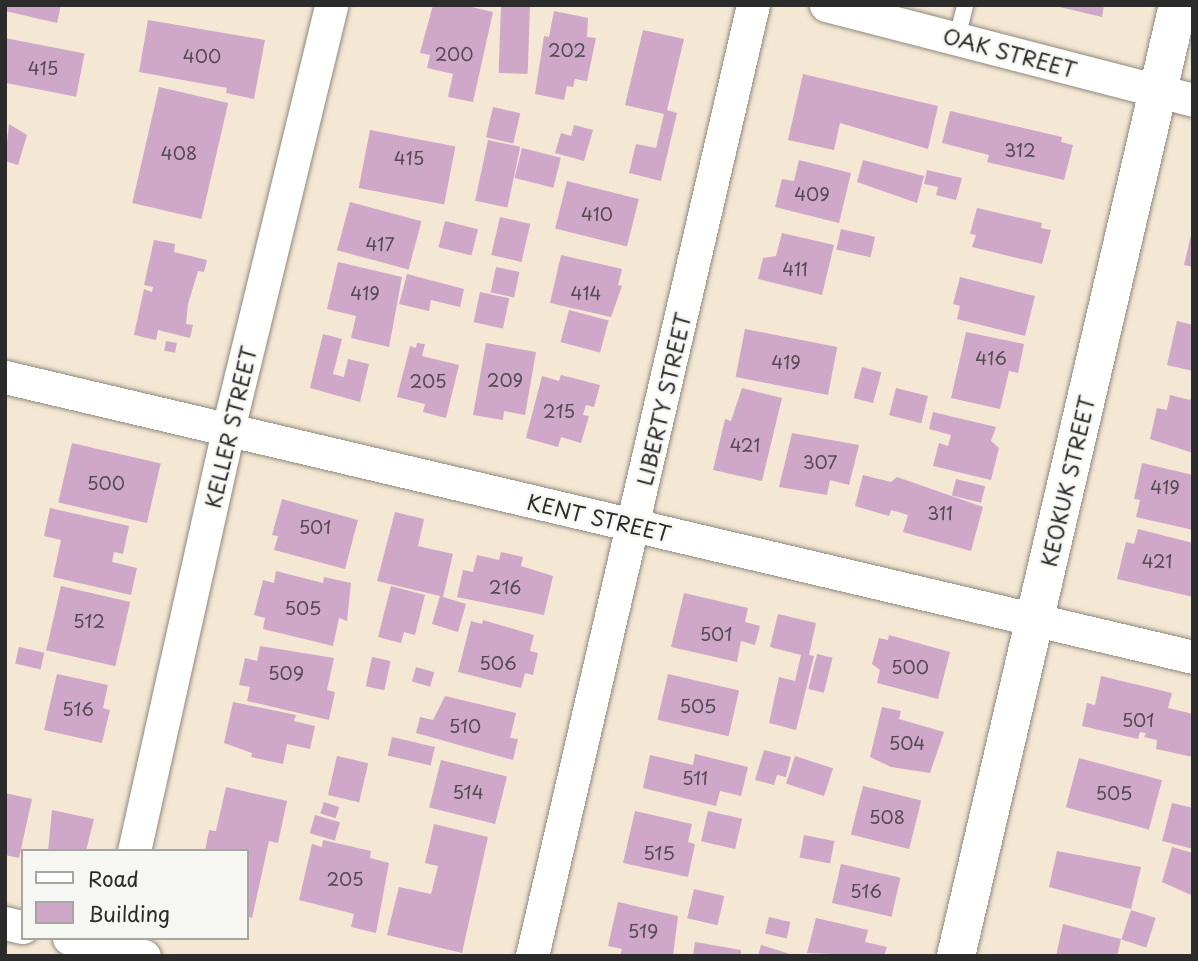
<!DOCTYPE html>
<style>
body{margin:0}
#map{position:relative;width:1198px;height:961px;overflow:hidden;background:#f4e7d3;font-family:"Playpen Sans",sans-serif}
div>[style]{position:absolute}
.building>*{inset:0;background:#cfa8c9;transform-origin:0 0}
.roads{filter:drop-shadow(0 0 2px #90897f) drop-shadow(0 0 2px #90897f)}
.service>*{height:16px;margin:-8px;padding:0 8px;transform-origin:8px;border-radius:8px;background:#fff}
.minor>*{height:33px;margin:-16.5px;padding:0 16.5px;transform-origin:16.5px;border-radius:16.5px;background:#fff}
.tertiary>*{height:38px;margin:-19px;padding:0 19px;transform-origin:19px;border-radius:19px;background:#fff}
span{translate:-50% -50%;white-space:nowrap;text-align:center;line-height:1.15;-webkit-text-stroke:5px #f6f6f2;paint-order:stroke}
.number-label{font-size:18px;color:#544a52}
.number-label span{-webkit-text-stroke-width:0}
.street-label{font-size:21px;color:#2b2b2b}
.frame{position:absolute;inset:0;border:7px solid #2b2b2b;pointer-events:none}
.legend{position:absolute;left:21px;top:849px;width:228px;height:91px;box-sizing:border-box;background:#f6f6f2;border:2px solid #a5a5a2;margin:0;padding:9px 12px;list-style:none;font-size:21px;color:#2b2b2b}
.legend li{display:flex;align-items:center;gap:14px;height:35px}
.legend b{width:35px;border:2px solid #a5a5a2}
</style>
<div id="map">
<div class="building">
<i style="clip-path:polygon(5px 5px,61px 5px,57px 23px,5px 11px)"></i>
<i style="clip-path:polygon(433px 5px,463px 5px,493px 12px,473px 102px,448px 97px,453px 74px,427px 68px,430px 55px,420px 53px)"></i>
<i style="left:501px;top:5px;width:29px;height:68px;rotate:2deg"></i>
<i style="clip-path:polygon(1051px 5px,1104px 5px,1102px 17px)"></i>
<i style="clip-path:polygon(554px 11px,588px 18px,587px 37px,596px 38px,587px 81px,575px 79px,573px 87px,567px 86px,564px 100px,535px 94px,544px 36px,549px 37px)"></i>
<i style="clip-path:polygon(148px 20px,265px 40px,254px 99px,226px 93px,227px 88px,139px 72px)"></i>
<i style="clip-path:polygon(643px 30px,684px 39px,667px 110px,677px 113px,661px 181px,629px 173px,636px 144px,656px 148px,664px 114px,625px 105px)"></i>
<i style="left:5px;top:38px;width:81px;height:44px;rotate:11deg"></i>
<i style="clip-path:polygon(803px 74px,938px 106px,928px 149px,840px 123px,834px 150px,788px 140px)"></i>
<i style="left:159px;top:87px;width:71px;height:119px;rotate:13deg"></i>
<i style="left:493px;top:107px;width:28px;height:31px;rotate:13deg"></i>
<i style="clip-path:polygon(950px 111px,1062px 137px,1061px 142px,1073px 145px,1064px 180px,987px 162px,989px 155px,942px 143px)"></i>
<i style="clip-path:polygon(9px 124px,27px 135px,18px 165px,5px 161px)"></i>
<i style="clip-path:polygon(574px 125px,593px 130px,584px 161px,555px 153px,561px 133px,571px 136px)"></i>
<i style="left:370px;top:130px;width:87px;height:59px;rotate:11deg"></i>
<i style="left:488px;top:140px;width:33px;height:62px;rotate:12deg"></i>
<i style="left:522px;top:148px;width:40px;height:31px;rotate:14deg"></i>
<i style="clip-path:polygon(799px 160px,851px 173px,839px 223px,775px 207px,782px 179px,794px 181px)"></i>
<i style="clip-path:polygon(863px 160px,924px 176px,917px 203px,857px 182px)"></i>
<i style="clip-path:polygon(927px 170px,962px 178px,956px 200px,936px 195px,938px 187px,924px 184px)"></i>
<i style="left:567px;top:181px;width:74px;height:49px;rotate:14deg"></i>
<i style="left:350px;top:202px;width:74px;height:50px;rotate:15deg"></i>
<i style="clip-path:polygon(977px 208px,1042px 223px,1041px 228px,1051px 230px,1042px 264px,972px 247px,976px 235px,970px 234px)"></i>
<i style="left:500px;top:217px;width:31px;height:39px;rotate:13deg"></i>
<i style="left:445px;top:221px;width:34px;height:27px;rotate:14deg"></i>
<i style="left:841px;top:229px;width:35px;height:21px;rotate:13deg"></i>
<i style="clip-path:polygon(1192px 231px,1193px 231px,1193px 267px,1184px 265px)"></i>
<i style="clip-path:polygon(782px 233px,834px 245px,822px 295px,758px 279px,763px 258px,776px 256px)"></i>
<i style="clip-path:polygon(154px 240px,175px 244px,174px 252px,207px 260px,204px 272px,198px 271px,188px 304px,186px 324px,193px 325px,190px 338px,158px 330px,156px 340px,134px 335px,144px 289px,152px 292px,153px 287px,144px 285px)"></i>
<i style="clip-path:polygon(561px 255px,622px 269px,618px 285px,622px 286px,611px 317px,550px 303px)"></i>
<i style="clip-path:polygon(338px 262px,402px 277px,389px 347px,351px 338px,356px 316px,327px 309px)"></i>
<i style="left:496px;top:267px;width:24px;height:26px;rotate:12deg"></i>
<i style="clip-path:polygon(407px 274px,464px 289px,460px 307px,431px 300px,429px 311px,399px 304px)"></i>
<i style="clip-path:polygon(960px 277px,1035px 296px,1025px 336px,957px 319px,960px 306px,953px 304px)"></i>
<i style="left:480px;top:292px;width:30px;height:31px;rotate:12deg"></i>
<i style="left:569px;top:310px;width:41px;height:33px;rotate:15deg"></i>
<i style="clip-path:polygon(1177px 321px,1193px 325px,1193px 371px,1167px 365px)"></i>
<i style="left:745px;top:329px;width:94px;height:49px;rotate:11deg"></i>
<i style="clip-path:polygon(966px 332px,1024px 344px,1018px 373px,1009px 371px,1000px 409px,951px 398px)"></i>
<i style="clip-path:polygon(323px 334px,342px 339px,333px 374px,344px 377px,348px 359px,369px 364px,360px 402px,310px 388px)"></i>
<i style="left:166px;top:341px;width:11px;height:10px;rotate:10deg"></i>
<i style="clip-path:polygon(417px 343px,425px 344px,422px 356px,459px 365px,446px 418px,423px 412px,425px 404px,397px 397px,410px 346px,416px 348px)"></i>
<i style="clip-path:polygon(486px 343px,536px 352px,525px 415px,504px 411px,503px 420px,473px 415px)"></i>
<i style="left:862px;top:367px;width:20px;height:32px;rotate:15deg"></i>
<i style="clip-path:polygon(561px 375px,600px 385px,594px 407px,586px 405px,583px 415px,589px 416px,581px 443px,561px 437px,558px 447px,526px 438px,542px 376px,559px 381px)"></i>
<i style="clip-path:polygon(742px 388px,782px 398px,762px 481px,713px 470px,725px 419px,731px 421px)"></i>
<i style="left:896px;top:388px;width:33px;height:28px;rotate:14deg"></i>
<i style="clip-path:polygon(1193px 392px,1193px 453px,1150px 439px,1157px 408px,1167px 410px,1170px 395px,1190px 400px)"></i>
<i style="clip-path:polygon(933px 412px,996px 427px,991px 441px,999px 448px,991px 480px,933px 466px,939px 443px,948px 446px,951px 435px,929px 429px)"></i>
<i style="clip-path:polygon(792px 433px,859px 445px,849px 485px,830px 480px,827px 495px,779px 487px)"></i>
<i style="left:72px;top:443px;width:91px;height:61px;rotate:13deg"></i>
<i style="clip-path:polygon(1142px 463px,1193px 475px,1193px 530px,1136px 517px,1140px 500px,1134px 499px)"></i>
<i style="clip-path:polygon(863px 475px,891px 482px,897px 477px,983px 507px,971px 551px,903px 532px,908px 515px,891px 510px,889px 516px,855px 506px)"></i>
<i style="left:956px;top:479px;width:30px;height:17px;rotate:14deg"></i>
<i style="clip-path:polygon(282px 499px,358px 520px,345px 569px,274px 550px,278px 536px,272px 535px)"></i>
<i style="clip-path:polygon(50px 508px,129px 526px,123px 554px,114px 552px,112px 562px,137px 568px,131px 595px,53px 577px,61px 540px,44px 536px)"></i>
<i style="clip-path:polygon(395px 512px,424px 519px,418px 546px,453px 554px,443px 597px,466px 604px,458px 632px,432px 624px,440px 596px,377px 581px)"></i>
<i style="clip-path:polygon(1138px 529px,1193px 543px,1193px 597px,1117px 579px,1126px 542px,1134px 544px)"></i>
<i style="clip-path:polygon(501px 552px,523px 557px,521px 566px,553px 576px,544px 615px,457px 597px,463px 570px,473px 572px,477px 555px,499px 560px)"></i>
<i style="clip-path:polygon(276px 571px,323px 583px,324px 577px,351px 583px,347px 621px,339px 618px,333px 646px,263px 629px,265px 618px,254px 615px,263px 580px,274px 583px)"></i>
<i style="left:61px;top:586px;width:71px;height:66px;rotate:13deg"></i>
<i style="clip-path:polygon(391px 586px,425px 595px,415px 635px,404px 632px,401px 643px,378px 637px)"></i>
<i style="clip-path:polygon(684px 593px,748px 608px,745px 622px,760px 626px,755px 645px,741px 641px,737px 662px,671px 647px)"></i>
<i style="clip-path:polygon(778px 614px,816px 623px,809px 655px,814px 656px,796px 730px,769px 723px,779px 677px,795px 681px,801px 655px,770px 647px)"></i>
<i style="clip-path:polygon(483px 620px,534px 635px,530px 651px,538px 653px,533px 675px,525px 673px,521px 688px,458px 672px,471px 621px,482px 624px)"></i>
<i style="clip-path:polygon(889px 635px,950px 652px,938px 699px,877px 683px,880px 670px,872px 664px,879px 638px,888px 640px)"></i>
<i style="clip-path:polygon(260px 646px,334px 658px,327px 690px,335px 692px,329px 720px,247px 701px,250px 687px,239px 685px,245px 658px,257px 661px)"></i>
<i style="left:19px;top:647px;width:26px;height:17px;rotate:13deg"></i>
<i style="left:817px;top:654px;width:16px;height:36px;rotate:14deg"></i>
<i style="left:372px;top:657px;width:19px;height:30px;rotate:12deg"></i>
<i style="left:416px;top:667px;width:19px;height:15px;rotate:16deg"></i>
<i style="clip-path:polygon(57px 674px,108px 685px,103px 708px,110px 710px,102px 743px,44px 730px)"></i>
<i style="left:668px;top:674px;width:73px;height:47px;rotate:13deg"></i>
<i style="clip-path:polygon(1101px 676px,1172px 693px,1168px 708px,1193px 714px,1193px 757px,1156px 749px,1157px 740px,1144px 737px,1146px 733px,1140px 732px,1138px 739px,1082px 726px,1087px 703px,1095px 705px)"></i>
<i style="clip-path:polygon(445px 696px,516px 713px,510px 738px,518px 739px,513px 760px,416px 733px,420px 717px,433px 720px)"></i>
<i style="clip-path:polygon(233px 702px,296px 715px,294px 721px,315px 726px,310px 749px,287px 744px,283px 764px,251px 757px,252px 753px,224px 743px)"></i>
<i style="clip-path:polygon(882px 707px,901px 711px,899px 719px,944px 732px,930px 773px,891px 767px,870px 757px)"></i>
<i style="left:392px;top:737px;width:44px;height:19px;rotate:13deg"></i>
<i style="clip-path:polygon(764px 750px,791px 757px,786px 777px,777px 775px,774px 785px,755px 780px)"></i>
<i style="clip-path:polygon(695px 754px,748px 767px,741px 796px,720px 791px,716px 806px,643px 788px,650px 755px,693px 765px)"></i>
<i style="left:337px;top:756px;width:32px;height:40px;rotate:13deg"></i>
<i style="left:795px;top:756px;width:40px;height:29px;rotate:18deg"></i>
<i style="left:1079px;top:758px;width:86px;height:51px;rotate:15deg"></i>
<i style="left:441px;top:760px;width:68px;height:49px;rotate:14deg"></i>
<i style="left:863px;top:786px;width:60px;height:50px;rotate:14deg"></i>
<i style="clip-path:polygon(226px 787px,287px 801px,278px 843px,269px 841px,252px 918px,247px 916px,247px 851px,205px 851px,209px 830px,216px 831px)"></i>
<i style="clip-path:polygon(5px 793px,32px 799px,19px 858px,5px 855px)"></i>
<i style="left:324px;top:802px;width:16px;height:12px;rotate:18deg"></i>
<i style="clip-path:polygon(1172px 803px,1193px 808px,1193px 849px,1162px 841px)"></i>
<i style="clip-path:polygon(52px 810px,94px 819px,86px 851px,48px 851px)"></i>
<i style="clip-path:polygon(635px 811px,692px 824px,688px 842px,695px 844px,688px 877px,623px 863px)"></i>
<i style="left:708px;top:811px;width:35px;height:31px;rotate:13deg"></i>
<i style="left:315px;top:815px;width:26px;height:19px;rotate:16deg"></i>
<i style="clip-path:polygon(434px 824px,488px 837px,462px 953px,387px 935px,399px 887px,431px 894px,438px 866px,425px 863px)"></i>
<i style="left:804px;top:835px;width:31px;height:23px;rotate:11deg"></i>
<i style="clip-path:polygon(323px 840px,371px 851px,370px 858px,389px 863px,376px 933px,351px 927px,354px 914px,299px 900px,312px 844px,322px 847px)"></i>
<i style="clip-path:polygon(1172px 847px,1193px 853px,1191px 895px,1162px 882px)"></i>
<i style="clip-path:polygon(1057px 851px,1141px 867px,1131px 909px,1049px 887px)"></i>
<i style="left:841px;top:864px;width:61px;height:40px;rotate:13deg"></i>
<i style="left:694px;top:889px;width:31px;height:30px;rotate:13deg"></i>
<i style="clip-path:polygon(618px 902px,678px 916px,673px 956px,620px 956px,622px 949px,608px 946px)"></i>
<i style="left:1131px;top:910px;width:26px;height:31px;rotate:18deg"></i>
<i style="left:769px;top:917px;width:22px;height:17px;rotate:13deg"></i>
<i style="clip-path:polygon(816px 918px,868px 930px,865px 942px,887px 947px,884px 956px,807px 953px)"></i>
<i style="clip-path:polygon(1063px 924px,1121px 939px,1117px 956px,1056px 956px)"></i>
<i style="clip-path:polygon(695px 942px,741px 950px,741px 956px,693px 956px)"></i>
<i style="clip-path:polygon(761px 945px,793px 955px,793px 956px,758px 956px)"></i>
</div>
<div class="roads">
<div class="service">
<i style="left:957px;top:38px;width:34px;rotate:-76deg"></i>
</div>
<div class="minor">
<i style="left:826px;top:5px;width:379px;rotate:14.5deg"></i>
<i style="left:5px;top:377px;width:1221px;rotate:13.26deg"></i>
<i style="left:134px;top:851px;width:432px;rotate:-77.4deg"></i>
<i style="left:228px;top:429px;width:436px;rotate:-76.3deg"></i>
<i style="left:5px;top:923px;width:18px;rotate:13deg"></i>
<i style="left:69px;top:938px;width:77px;rotate:13.5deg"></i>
<i style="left:532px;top:956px;width:976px;rotate:-76.92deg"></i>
</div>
<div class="tertiary">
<i style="left:956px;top:956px;width:977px;rotate:-76.86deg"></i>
</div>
</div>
<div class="number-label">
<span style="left:567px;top:50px">202</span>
<span style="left:454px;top:54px">200</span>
<span style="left:202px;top:56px">400</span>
<span style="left:43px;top:68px">415</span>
<span style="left:1020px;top:150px">312</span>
<span style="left:179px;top:153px">408</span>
<span style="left:409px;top:158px">415</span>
<span style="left:812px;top:194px">409</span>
<span style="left:597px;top:214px">410</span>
<span style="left:380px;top:244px">417</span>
<span style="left:795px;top:269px">411</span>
<span style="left:365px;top:293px">419</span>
<span style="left:586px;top:293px">414</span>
<span style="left:991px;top:358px">416</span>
<span style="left:786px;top:362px">419</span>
<span style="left:505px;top:380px">209</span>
<span style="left:428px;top:381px">205</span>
<span style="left:559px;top:411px">215</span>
<span style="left:745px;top:445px">421</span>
<span style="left:820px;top:462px">307</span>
<span style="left:106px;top:483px">500</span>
<span style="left:1165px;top:487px">419</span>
<span style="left:940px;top:513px">311</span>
<span style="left:315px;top:527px">501</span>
<span style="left:1157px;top:561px">421</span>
<span style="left:505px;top:587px">216</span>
<span style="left:303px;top:608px">505</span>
<span style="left:89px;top:621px">512</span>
<span style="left:716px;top:634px">501</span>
<span style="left:498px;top:663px">506</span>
<span style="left:910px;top:667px">500</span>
<span style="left:286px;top:673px">509</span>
<span style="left:698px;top:706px">505</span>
<span style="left:78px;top:709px">516</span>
<span style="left:1138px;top:720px">501</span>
<span style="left:465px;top:726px">510</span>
<span style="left:907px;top:743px">504</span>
<span style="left:695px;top:778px">511</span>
<span style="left:468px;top:792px">514</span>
<span style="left:1114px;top:793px">505</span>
<span style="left:887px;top:817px">508</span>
<span style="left:659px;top:853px">515</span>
<span style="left:345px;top:879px">205</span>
<span style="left:866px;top:891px">516</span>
<span style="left:643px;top:931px">519</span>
</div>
<div class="street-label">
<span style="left:1010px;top:52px;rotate:15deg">OAK STREET</span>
<span style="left:663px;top:399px;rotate:-77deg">LIBERTY STREET</span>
<span style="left:230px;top:427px;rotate:-77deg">KELLER STREET</span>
<span style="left:1067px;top:481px;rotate:-77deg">KEOKUK STREET</span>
<span style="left:599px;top:517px;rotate:13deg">KENT STREET</span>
</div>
<div class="frame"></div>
<ul class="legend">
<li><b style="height:9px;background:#fff"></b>Road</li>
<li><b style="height:19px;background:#cfa8c9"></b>Building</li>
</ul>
</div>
